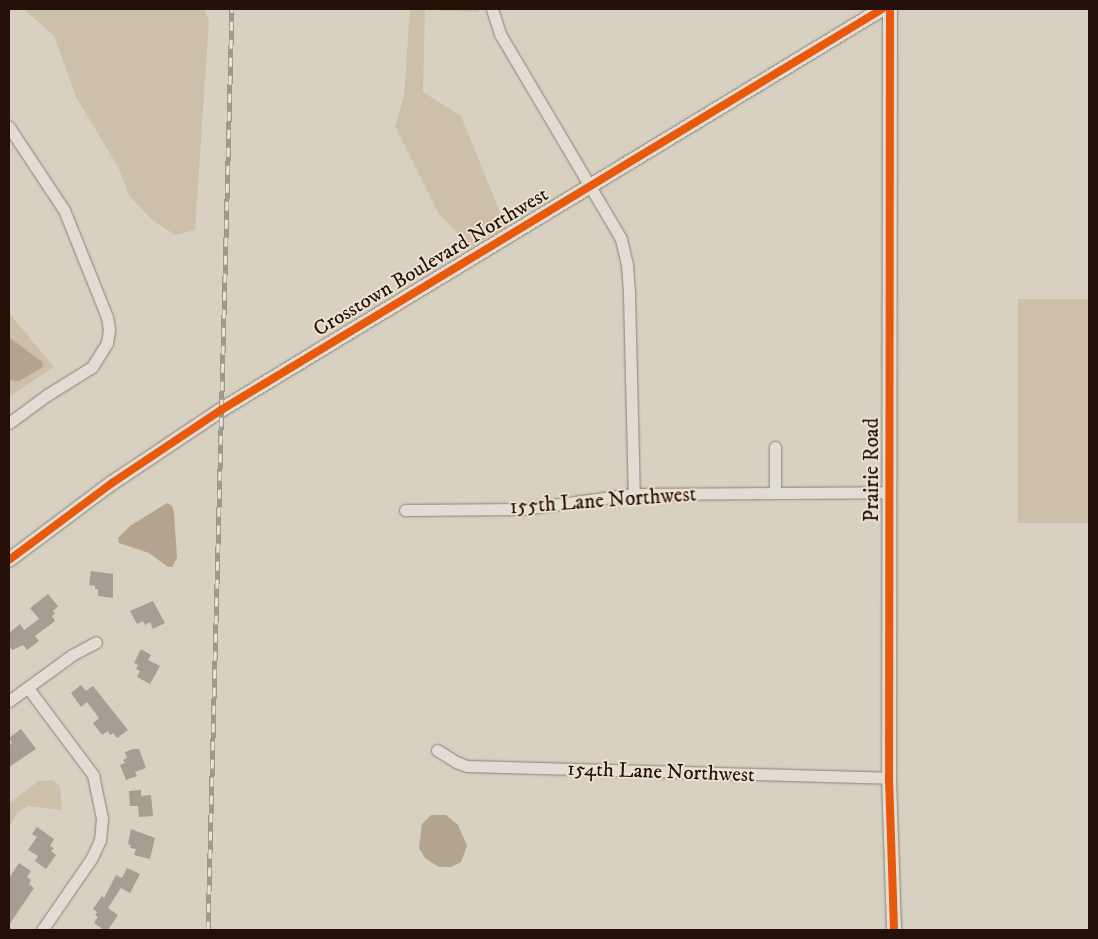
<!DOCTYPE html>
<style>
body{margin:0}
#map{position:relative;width:1098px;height:939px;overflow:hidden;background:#d8d0c0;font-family:"IM FELL DW Pica",serif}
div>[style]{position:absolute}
.green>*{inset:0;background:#ccc0aa;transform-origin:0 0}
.water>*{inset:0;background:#b2a48f}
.building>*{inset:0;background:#a59e93}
.roads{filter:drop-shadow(0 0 1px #898278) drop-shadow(0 0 1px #898278)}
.minor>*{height:11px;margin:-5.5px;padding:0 5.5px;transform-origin:5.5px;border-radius:5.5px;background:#e1ddd5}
.tertiary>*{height:14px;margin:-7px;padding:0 7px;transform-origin:7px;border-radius:7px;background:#e1ddd5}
.rail>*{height:5px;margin-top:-2.5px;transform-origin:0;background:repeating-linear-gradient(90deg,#ede2cf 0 9px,#9d9891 0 18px);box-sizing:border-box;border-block:1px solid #9d9891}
.cycleway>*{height:8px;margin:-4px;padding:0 4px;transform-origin:4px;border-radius:4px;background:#e8590c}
span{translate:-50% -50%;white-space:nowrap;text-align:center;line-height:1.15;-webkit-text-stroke:4px #ede2cf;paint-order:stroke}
.street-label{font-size:21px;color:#241008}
.frame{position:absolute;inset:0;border:10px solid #241008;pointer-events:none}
</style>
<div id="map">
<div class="green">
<i style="clip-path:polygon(24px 9px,204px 9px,209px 20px,195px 230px,175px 235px,152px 220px,130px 197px,118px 167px,76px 97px,54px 36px)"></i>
<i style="clip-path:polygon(410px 9px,478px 9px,479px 12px,425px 10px,423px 92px,461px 116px,506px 227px,471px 247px,439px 214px,395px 126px,404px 97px)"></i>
<i style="left:1089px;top:299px;width:224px;height:71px;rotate:90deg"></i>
<i style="clip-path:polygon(9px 313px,54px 367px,9px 397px)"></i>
<i style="clip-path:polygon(53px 780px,60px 787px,62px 810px,28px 806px,17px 813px,9px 827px,9px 803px,39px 781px)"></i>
</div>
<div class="water">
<i style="clip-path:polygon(9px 337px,42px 362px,43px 367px,19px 381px,9px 380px)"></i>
<i style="clip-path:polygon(167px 503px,172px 506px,174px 513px,177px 558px,172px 567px,168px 567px,149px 553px,119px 543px,118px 538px,130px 526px)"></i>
<i style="clip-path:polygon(431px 815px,446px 815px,458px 825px,467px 846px,461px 862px,451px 867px,439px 867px,425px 858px,419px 848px,422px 824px)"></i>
</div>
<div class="building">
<i style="clip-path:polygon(91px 571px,113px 574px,113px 598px,98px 596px,98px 589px,95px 589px,95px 586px,89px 585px)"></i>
<i style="clip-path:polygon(48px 594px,58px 606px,53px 611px,55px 614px,52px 616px,55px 621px,35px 636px,39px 641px,27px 650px,23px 645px,12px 650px,9px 645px,9px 633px,20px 624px,24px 630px,39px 619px,30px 608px)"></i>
<i style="clip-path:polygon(153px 601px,165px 623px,153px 629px,150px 622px,145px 625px,143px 621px,137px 624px,130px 611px)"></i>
<i style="clip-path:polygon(141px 649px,151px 655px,148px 660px,160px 666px,150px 684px,137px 677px,140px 671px,136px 669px,138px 665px,134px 663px)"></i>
<i style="clip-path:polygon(81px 685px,86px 691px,93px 686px,128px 730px,117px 738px,113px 733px,110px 735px,108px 731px,102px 735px,93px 723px,99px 718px,87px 702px,81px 707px,71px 693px)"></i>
<i style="clip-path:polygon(21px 729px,36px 749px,9px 767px,9px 746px,12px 743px,9px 738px)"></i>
<i style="clip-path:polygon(133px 749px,139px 749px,146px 768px,135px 772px,137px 776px,126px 780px,120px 765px,125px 763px,123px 760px,127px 758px,125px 752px)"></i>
<i style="clip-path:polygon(141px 790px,141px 796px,151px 795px,153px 816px,139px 817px,138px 806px,130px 806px,129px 791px)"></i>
<i style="clip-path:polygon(37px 827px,54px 839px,50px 846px,54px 848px,51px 851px,56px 855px,46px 869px,35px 861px,38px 856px,28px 850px,37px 837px,32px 834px)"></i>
<i style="clip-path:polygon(131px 829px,155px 838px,150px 859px,134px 855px,136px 849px,130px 848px,131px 845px,128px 844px)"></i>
<i style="clip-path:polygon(19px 863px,31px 871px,27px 877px,31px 880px,29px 884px,34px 888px,9px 925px,9px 878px)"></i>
<i style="clip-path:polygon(127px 868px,140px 874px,130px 893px,121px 888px,108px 908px,118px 915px,108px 930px,104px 930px,94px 923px,98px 917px,95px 915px,97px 912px,93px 909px,102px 896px,104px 898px,116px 875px,122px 878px)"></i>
</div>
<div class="roads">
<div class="minor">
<i style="left:492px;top:9px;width:26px;rotate:72deg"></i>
<i style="left:500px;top:34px;width:238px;rotate:59.4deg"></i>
<i style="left:621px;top:239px;width:26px;rotate:77deg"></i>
<i style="left:627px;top:264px;width:31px;rotate:86deg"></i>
<i style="left:629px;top:295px;width:199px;rotate:88.6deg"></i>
<i style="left:9px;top:127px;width:100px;rotate:56.5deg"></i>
<i style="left:64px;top:210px;width:115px;rotate:68.1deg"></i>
<i style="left:107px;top:317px;width:12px;rotate:81deg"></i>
<i style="left:109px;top:329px;width:14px;rotate:98deg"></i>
<i style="left:107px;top:343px;width:28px;rotate:122deg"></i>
<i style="left:92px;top:367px;width:53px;rotate:148.1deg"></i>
<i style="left:47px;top:395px;width:47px;rotate:143.6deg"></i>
<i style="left:775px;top:447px;width:46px;rotate:90deg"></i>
<i style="left:405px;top:510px;width:117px;rotate:-0.5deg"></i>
<i style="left:522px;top:509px;width:113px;rotate:-7.6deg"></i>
<i style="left:634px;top:494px;width:256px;rotate:-0.4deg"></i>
<i style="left:28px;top:688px;width:109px;rotate:53.2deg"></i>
<i style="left:93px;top:775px;width:44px;rotate:78.2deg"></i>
<i style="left:102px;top:818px;width:22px;rotate:95deg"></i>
<i style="left:100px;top:840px;width:21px;rotate:115deg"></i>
<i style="left:91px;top:859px;width:86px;rotate:124.6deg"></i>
<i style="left:9px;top:701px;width:78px;rotate:-36.1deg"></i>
<i style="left:72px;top:655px;width:27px;rotate:-28deg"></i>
<i style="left:437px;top:750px;width:22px;rotate:32deg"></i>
<i style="left:456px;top:762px;width:12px;rotate:20deg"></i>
<i style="left:467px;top:766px;width:422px;rotate:1.6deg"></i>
</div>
<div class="tertiary">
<i style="left:890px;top:9px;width:769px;rotate:90.07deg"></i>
<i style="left:889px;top:778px;width:152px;rotate:88.1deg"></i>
<i style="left:9px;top:560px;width:129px;rotate:-36.8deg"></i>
<i style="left:112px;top:483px;width:131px;rotate:-33.8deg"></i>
<i style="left:221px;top:410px;width:773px;rotate:-31.24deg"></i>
</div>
</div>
<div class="rail">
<i style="left:208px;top:930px;width:921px;rotate:-88.51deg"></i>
</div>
<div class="cycleway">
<i style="left:890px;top:9px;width:769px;rotate:90.07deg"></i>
<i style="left:889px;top:778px;width:152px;rotate:88.1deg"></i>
<i style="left:9px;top:560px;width:129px;rotate:-36.8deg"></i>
<i style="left:112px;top:483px;width:131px;rotate:-33.8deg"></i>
<i style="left:221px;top:410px;width:773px;rotate:-31.24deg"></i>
</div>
<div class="street-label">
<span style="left:431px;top:262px;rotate:-31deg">Crosstown Boulevard Northwest</span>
<span style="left:872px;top:470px;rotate:-90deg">Prairie Road</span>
<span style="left:603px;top:501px;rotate:-4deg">155th Lane Northwest</span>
<span style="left:661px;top:772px;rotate:2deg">154th Lane Northwest</span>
</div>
<div class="frame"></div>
</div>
